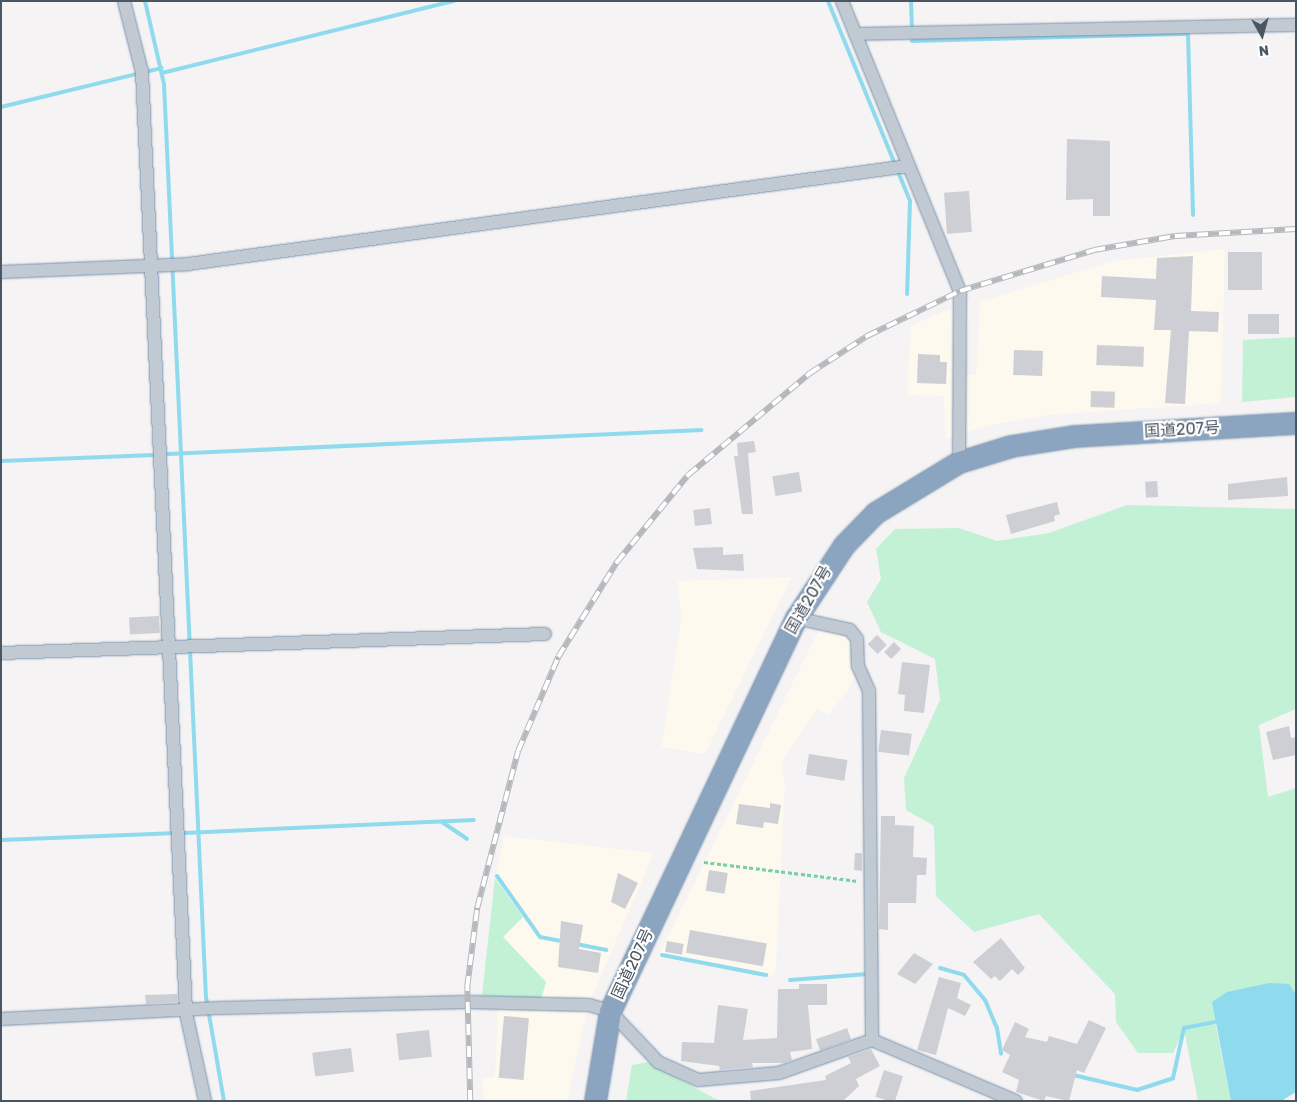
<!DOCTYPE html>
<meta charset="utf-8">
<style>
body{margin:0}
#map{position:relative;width:1297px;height:1102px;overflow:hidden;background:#f5f3f3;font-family:Rubik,"Noto Sans JP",sans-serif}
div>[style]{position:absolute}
.commercial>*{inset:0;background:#fdf9ef}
.green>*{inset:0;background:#c3f1d5}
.water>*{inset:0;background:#90daee}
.stream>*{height:4px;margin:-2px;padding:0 2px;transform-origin:2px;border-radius:2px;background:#90daee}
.building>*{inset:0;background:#cdcfd5;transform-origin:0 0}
.path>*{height:2.5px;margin-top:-1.25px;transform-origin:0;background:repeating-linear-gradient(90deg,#7ad0a6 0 4px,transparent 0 6.5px)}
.roads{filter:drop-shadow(0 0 1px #7690ad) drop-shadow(0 0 1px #7690ad)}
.street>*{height:12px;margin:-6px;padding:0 6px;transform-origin:6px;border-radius:6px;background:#c1cad2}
.highway>*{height:21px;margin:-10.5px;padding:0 10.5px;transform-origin:10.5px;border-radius:10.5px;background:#8ba5c1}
.rail>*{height:5.5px;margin-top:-2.75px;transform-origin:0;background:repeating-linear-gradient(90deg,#fff 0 11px,#b5b8bd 0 22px);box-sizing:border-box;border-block:1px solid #b5b8bd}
span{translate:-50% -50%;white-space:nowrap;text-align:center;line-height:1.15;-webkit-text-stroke:4.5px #fff;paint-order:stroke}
.street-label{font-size:16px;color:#4a5661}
.frame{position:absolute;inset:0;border:2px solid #4a5661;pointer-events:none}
.north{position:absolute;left:1237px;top:10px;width:50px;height:50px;-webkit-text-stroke:4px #fff;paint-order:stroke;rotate:173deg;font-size:14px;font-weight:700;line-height:20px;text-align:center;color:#4a5661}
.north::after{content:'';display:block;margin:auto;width:18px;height:22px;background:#4a5661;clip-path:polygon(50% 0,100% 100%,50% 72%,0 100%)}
</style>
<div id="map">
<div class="commercial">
<i style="clip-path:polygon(1225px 249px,1221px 403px,1048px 415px,991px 425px,945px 439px,944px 396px,907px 395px,911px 326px,970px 300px,965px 375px,976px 375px,980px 302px,1113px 261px)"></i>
<i style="clip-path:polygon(792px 577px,705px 754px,662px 747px,681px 617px,678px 581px)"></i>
<i style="clip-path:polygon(820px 627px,851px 637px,856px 678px,829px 715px,817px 709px,782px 761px,785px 785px,776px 968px,771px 977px,658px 957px)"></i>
<i style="clip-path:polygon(504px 836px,654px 853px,590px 1001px,541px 999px,546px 982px,503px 937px,495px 878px)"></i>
<i style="clip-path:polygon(498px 1009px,587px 1010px,567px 1101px,484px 1101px,482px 1078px,495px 1077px)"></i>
</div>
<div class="green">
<i style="clip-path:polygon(1296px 337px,1296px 397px,1242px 402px,1243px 340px)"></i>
<i style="clip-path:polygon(1127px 505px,1296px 509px,1296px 709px,1259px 725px,1268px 797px,1296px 788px,1296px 1001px,1289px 984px,1227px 992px,1215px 1022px,1231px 1101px,1198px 1101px,1184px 1029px,1173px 1053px,1138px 1053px,1116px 1022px,1115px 994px,1039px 914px,974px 932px,936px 896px,934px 826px,906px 810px,904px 778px,940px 700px,935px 659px,881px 632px,867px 602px,881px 579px,876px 549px,895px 529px,959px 528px,997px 541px,1049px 533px)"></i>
<i style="clip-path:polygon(495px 878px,523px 917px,503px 937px,546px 982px,541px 999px,482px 995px)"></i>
<i style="clip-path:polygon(648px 1062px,710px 1096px,720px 1101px,626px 1101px,632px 1065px)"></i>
</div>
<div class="water">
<i style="clip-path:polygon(1269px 983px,1289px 984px,1295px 993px,1296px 1092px,1281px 1101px,1231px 1101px,1212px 1002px,1227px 992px)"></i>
</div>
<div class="stream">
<i style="left:145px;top:1px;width:85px;rotate:77.1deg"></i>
<i style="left:164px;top:84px;width:914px;rotate:87.37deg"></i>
<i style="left:206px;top:997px;width:106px;rotate:80.2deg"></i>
<i style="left:828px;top:1px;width:216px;rotate:67.7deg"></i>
<i style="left:910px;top:201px;width:93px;rotate:91.8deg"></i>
<i style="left:911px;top:1px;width:25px;rotate:88deg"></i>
<i style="left:912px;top:41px;width:276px;rotate:-1.5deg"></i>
<i style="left:1188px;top:34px;width:181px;rotate:88.4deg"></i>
<i style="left:149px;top:71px;width:13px;rotate:-13deg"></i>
<i style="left:162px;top:73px;width:301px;rotate:-13.9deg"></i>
<i style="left:1px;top:107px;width:139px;rotate:-13.7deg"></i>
<i style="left:168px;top:454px;width:534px;rotate:-2.58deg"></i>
<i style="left:1px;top:461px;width:154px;rotate:-2.2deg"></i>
<i style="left:442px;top:822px;width:30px;rotate:34deg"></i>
<i style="left:185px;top:833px;width:289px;rotate:-2.6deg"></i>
<i style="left:1px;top:840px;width:171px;rotate:-2.3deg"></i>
<i style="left:497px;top:876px;width:75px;rotate:54.8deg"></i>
<i style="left:540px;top:937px;width:25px;rotate:11deg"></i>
<i style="left:576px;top:944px;width:31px;rotate:11deg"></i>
<i style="left:662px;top:955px;width:106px;rotate:10.9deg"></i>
<i style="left:940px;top:968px;width:25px;rotate:16deg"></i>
<i style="left:964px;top:975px;width:33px;rotate:50deg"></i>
<i style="left:985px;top:1000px;width:30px;rotate:67deg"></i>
<i style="left:997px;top:1028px;width:26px;rotate:81deg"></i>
<i style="left:790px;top:980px;width:78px;rotate:-4.4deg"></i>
<i style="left:1073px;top:1075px;width:66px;rotate:13.2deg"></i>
<i style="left:1137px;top:1090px;width:38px;rotate:-18deg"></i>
<i style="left:1173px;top:1078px;width:51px;rotate:-77.6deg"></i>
<i style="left:1184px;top:1028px;width:32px;rotate:-11deg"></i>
</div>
<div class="building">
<i style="clip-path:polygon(1067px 139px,1110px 141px,1110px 216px,1093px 216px,1093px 199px,1066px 200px)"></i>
<i style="left:969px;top:191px;width:41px;height:25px;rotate:86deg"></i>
<i style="left:1228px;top:252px;width:34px;height:38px"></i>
<i style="clip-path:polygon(1193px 256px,1191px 311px,1219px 312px,1218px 332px,1189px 331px,1185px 404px,1165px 403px,1171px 330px,1154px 330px,1156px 300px,1101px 297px,1102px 276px,1156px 279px,1157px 258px)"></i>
<i style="left:1279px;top:314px;width:20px;height:31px;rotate:90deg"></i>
<i style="left:1097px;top:345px;width:47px;height:20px;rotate:2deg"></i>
<i style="left:1014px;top:350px;width:29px;height:25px;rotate:2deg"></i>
<i style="clip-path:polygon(918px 354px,940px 355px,940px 362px,947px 362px,946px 384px,917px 383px)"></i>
<i style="left:1091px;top:391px;width:24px;height:16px;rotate:2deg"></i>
<i style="clip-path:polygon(754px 441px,756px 452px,748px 453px,753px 514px,742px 514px,734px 456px,738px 456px,737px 443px)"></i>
<i style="left:799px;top:472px;width:20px;height:27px;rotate:81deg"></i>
<i style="clip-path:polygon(1287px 477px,1288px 496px,1228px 500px,1228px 484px)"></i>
<i style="left:1157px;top:481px;width:16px;height:12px;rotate:86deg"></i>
<i style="clip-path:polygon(1057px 502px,1060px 514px,1054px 516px,1055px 521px,1011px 534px,1006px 515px)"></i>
<i style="left:710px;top:508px;width:16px;height:17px;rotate:83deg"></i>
<i style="clip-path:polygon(723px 547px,723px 555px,743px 554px,744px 571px,697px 569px,693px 548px)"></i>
<i style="left:159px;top:616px;width:17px;height:30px;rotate:87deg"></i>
<i style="left:877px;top:635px;width:14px;height:13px;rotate:45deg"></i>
<i style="left:894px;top:642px;width:10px;height:14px;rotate:45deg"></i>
<i style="clip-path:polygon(902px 662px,930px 665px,924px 713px,904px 711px,905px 695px,898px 694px)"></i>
<i style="clip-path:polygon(1289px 726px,1291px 738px,1296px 737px,1296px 755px,1273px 760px,1266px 732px)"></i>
<i style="left:881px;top:730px;width:31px;height:22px;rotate:7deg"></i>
<i style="left:809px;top:754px;width:39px;height:21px;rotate:9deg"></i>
<i style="clip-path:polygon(770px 803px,781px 805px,778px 824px,764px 822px,763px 828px,736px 824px,739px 804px,770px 808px)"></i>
<i style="clip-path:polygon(881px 816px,895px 816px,895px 825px,914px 826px,913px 857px,927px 858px,926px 875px,917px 875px,916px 903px,888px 903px,888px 930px,879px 929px)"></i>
<i style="clip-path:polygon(855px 853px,862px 853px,862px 871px,854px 870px)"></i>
<i style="left:709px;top:870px;width:19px;height:21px;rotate:9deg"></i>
<i style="clip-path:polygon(618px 873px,638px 883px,625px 909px,611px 902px)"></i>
<i style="clip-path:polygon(561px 921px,583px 925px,579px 949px,601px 953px,598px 973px,558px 967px)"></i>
<i style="left:690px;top:930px;width:78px;height:23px;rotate:10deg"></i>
<i style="clip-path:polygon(1001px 938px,1025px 968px,1018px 975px,1012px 969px,1000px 981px,995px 976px,991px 979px,973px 962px)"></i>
<i style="left:667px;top:941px;width:17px;height:11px;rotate:10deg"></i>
<i style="clip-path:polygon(914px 953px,933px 964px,915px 984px,897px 974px)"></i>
<i style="clip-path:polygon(939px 977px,961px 983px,957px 998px,971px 1005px,965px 1016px,948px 1008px,936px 1055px,917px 1050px)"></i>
<i style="clip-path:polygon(799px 984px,827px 984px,827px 1005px,808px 1005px,812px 1049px,790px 1052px,792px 1060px,784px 1063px,752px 1063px,753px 1067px,720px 1070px,719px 1066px,681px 1061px,682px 1042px,714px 1043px,718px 1005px,748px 1009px,743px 1040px,777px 1038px,778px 989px,799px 989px)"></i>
<i style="clip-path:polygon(177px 994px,177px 1002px,146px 1004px,145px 995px)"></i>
<i style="left:504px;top:1016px;width:25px;height:62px;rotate:5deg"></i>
<i style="clip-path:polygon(1089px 1020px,1106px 1028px,1084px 1073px,1077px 1070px,1069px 1101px,1046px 1096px,1044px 1101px,1016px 1092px,1019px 1080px,1002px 1072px,1010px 1055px,1002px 1050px,1015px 1022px,1029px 1029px,1025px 1037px,1047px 1042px,1049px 1036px,1077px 1044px)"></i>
<i style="left:847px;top:1028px;width:12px;height:33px;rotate:70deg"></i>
<i style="left:429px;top:1030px;width:27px;height:33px;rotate:84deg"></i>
<i style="left:351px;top:1048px;width:24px;height:39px;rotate:83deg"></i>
<i style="clip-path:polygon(871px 1049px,880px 1066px,856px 1079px,859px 1086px,843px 1101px,751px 1101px,750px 1091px,826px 1080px,825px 1076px,851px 1063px,848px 1057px)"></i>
<i style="left:884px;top:1070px;width:20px;height:28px;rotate:18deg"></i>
</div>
<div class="path">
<i style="left:704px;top:862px;width:155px;rotate:7deg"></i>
</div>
<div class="roads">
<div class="street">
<i style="left:124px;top:1px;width:73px;rotate:75.8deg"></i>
<i style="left:142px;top:72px;width:942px;rotate:87.32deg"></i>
<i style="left:186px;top:1013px;width:90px;rotate:77.8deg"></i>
<i style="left:842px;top:1px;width:313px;rotate:67.9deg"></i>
<i style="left:960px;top:291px;width:171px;rotate:90.3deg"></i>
<i style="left:855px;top:34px;width:441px;rotate:-1.2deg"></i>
<i style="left:1px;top:272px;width:187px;rotate:-2.4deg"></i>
<i style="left:188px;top:264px;width:727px;rotate:-7.75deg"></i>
<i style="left:796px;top:618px;width:55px;rotate:12.5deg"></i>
<i style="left:850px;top:630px;width:11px;rotate:52deg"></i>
<i style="left:857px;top:639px;width:27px;rotate:88deg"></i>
<i style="left:858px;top:666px;width:27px;rotate:66deg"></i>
<i style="left:869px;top:691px;width:349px;rotate:89.5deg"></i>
<i style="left:1px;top:653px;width:544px;rotate:-2deg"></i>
<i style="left:1px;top:1019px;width:220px;rotate:-2.9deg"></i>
<i style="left:221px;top:1008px;width:246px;rotate:-1.4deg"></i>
<i style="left:467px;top:1002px;width:122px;rotate:1.4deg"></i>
<i style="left:589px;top:1005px;width:22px;rotate:16deg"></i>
<i style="left:610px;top:1011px;width:70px;rotate:46.7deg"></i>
<i style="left:658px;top:1062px;width:44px;rotate:24.2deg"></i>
<i style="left:698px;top:1080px;width:81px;rotate:-4.9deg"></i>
<i style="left:779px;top:1073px;width:99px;rotate:-19.5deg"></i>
<i style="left:872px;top:1040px;width:156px;rotate:23deg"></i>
</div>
<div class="highway">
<i style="left:595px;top:1101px;width:91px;rotate:-80.5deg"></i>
<i style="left:610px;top:1011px;width:435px;rotate:-64.7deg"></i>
<i style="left:796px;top:618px;width:87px;rotate:-56.7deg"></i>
<i style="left:844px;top:545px;width:45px;rotate:-45.9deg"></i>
<i style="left:875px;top:513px;width:98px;rotate:-31.3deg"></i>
<i style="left:959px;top:462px;width:54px;rotate:-17.1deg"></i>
<i style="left:1011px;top:446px;width:65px;rotate:-8.9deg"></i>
<i style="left:1075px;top:436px;width:221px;rotate:-3.4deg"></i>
</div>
</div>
<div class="rail">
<i style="left:470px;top:1101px;width:114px;rotate:-91.5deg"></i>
<i style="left:467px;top:987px;width:80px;rotate:-82.8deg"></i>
<i style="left:477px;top:908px;width:162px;rotate:-75.4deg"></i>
<i style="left:518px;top:751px;width:102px;rotate:-66.9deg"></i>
<i style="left:558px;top:657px;width:112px;rotate:-58.2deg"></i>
<i style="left:617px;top:562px;width:112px;rotate:-50.8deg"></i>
<i style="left:688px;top:475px;width:159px;rotate:-39.9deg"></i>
<i style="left:810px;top:373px;width:68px;rotate:-33deg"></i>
<i style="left:867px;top:336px;width:103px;rotate:-25.8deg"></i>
<i style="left:960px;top:291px;width:140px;rotate:-17deg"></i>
<i style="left:1094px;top:250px;width:82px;rotate:-9.8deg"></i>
<i style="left:1175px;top:236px;width:121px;rotate:-3.3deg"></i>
</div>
<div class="street-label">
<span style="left:1182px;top:430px;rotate:-3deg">国道207号</span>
<span style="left:809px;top:600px;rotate:-60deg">国道207号</span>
<span style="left:633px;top:964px;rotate:-65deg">国道207号</span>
</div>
<div class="frame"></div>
<div class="north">N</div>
</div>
